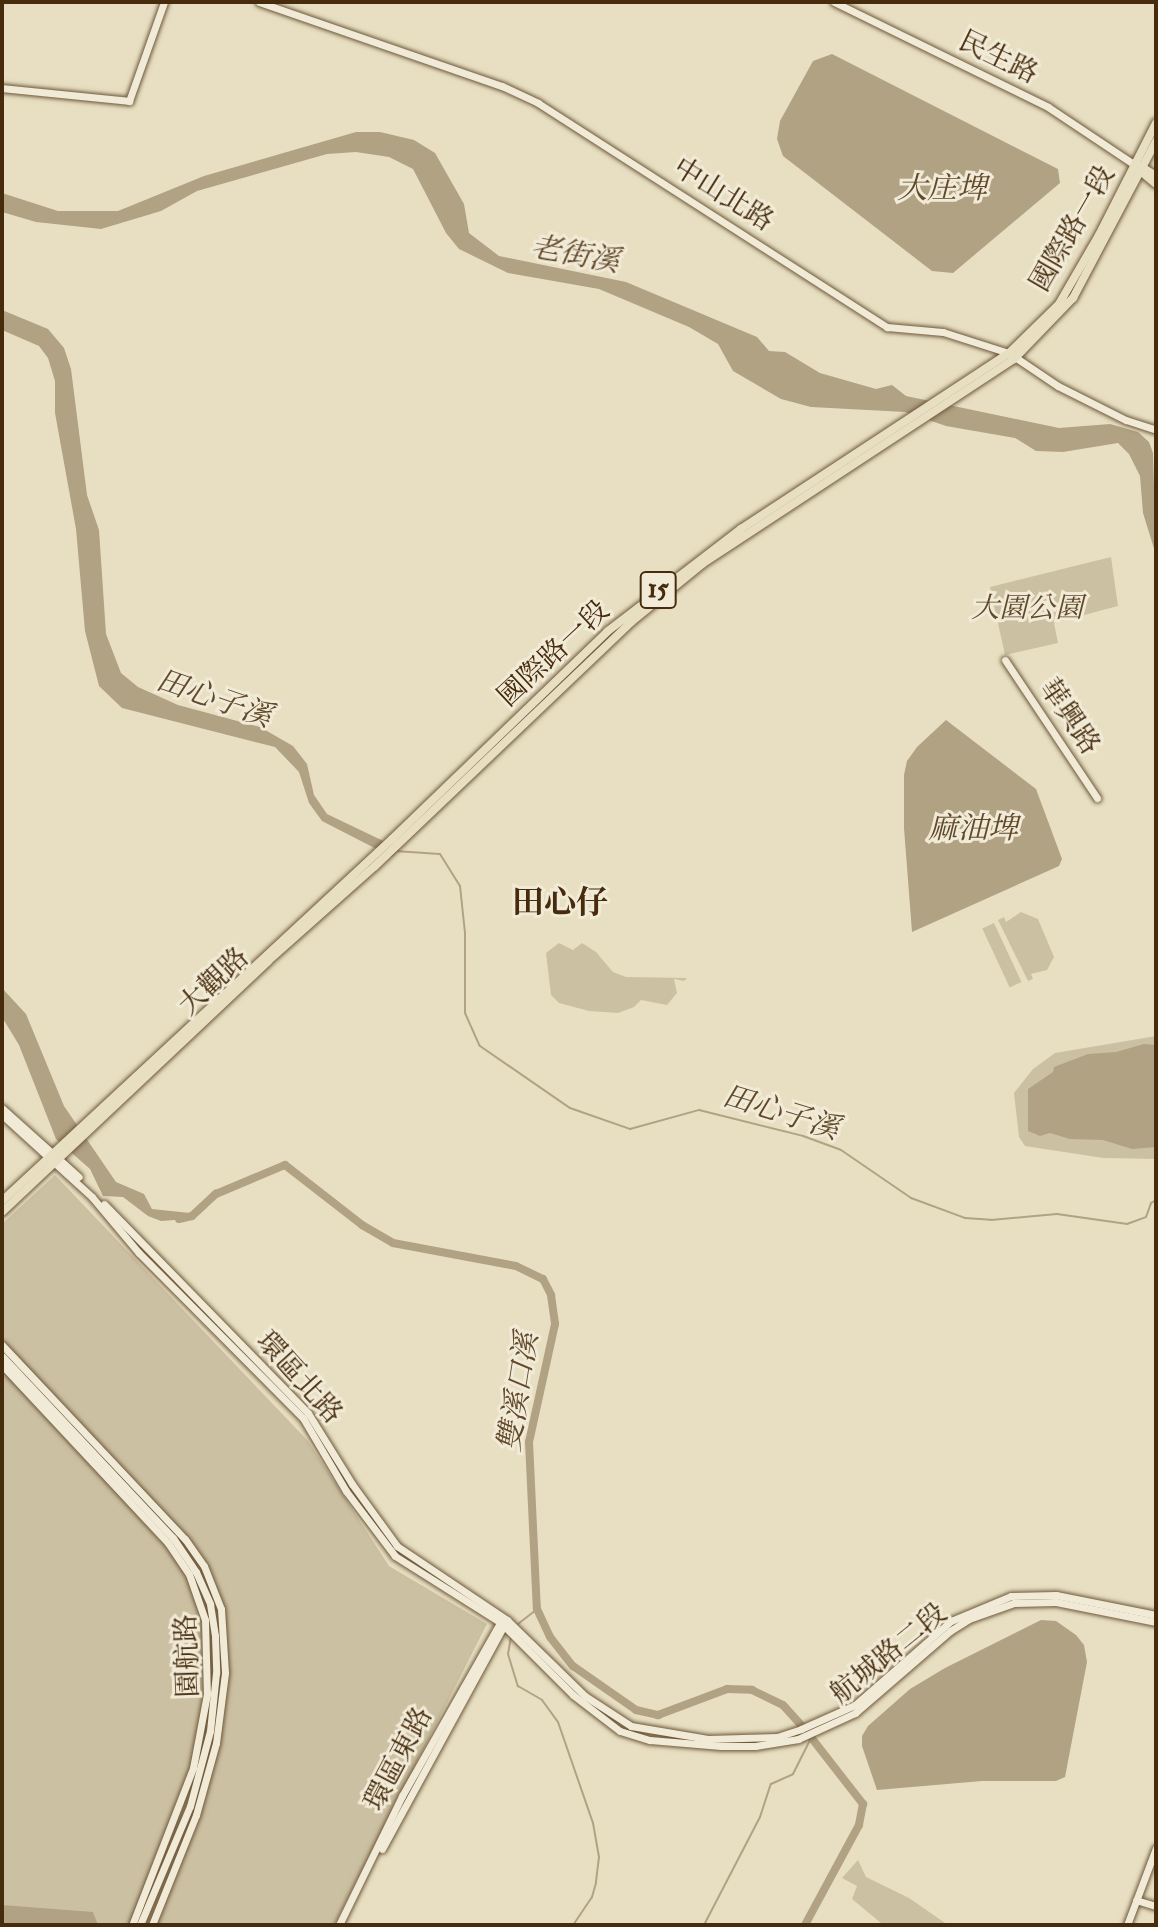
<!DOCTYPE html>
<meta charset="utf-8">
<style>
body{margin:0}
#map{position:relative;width:1158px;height:1927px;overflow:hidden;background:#e8dfc2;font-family:"IM FELL Double Pica","Noto Serif TC",serif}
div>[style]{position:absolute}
.green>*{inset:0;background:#ccc0a3;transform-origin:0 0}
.water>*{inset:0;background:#b1a284}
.stream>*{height:2px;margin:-1px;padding:0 1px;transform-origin:1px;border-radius:1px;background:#b1a284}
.river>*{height:8px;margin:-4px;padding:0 4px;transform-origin:4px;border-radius:4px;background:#b1a284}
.roads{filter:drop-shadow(0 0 2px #6e583a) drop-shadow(0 0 2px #6e583a)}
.minor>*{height:7px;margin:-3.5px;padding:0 3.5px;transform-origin:3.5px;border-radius:3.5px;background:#f0ead7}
.major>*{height:8px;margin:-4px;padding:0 4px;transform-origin:4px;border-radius:4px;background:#e8dfc2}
span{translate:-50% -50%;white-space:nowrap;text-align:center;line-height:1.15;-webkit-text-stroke:6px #f0ead7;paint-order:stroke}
.shield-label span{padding:2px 6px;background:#f0ead7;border:2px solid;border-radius:6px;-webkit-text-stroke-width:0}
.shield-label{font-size:26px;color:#462b0c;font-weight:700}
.street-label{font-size:28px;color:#462b0c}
.park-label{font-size:28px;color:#61492a;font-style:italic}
.water-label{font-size:30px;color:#61492a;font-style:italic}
.quarter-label{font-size:32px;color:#462b0c;font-weight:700}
.frame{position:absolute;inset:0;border:4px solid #462b0c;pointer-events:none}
</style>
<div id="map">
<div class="green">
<i style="clip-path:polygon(1111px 557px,1118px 606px,1054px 623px,1058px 643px,1005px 655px,990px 587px)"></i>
<i style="clip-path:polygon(1021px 912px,1038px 919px,1054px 957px,1047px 970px,1031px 974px,1033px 979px,1028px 981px,998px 920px,1004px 917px,1006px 922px)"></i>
<i style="left:994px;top:923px;width:65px;height:13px;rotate:65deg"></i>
<i style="clip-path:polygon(559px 943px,573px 950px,582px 943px,596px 952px,613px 972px,626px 977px,687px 978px,684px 981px,674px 979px,677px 993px,667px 1005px,641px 1000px,634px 1007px,618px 1013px,589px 1011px,559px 1003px,551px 995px,546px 953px)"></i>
<i style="clip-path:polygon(1156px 1036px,1156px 1159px,1103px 1158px,1025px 1146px,1019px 1137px,1014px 1093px,1033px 1069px,1055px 1053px)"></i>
<i style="clip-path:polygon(55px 1175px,308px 1441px,389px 1566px,487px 1624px,334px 1925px,2px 1925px,2px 1224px)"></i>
<i style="clip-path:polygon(858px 1860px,866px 1877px,909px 1898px,948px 1925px,881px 1923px,852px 1899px,857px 1886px,842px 1878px)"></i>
</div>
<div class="water">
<i style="clip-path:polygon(832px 54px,1058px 169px,1060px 183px,953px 273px,932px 271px,783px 156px,777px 139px,780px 121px,813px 61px)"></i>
<i style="clip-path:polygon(356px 132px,380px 132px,414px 140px,435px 153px,464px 204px,469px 233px,499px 256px,626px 282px,757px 337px,769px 351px,785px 352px,820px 373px,876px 389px,892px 385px,906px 396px,1059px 428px,1110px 424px,1138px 432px,1149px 442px,1153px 453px,1156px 555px,1143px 513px,1140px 476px,1129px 454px,1118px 443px,1063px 452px,1036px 451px,1015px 438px,946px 426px,905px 412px,811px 407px,781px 399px,733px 371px,718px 344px,689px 327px,599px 289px,508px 273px,459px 249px,446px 233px,413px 169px,389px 157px,356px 152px,327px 154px,197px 191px,161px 211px,101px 229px,36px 222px,2px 212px,2px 193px,58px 211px,118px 211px,204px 176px)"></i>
<i style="clip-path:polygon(2px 310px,48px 329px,64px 348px,71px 369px,87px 495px,99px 530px,106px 634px,121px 673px,138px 687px,178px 705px,260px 727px,293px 746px,307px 764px,314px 795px,327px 814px,400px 849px,392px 857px,322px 821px,309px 803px,299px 772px,275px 747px,122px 708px,99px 686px,85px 631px,76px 529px,55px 413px,55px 381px,48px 358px,39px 346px,2px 330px)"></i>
<i style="clip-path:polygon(946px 720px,1036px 789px,1062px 859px,1059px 866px,912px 932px,904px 828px,904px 775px,907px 761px,917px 747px)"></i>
<i style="clip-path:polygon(2px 988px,26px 1014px,64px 1106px,116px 1182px,144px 1194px,152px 1209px,190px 1213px,189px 1219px,161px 1221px,148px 1216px,123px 1197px,103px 1196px,90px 1169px,56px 1139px,19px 1045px,2px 1017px)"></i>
<i style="clip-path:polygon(1144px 1044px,1156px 1045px,1156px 1147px,1132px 1149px,1103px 1140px,1070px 1139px,1050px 1133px,1040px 1136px,1028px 1131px,1028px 1089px,1053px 1072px,1054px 1067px,1088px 1054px,1116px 1052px)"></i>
<i style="clip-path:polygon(1041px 1620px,1056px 1621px,1076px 1635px,1084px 1645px,1087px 1662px,1065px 1777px,1056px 1781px,982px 1781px,877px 1790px,862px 1746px,862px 1736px,868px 1726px,910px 1689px,945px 1668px)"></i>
<i style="clip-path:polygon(2px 1905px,93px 1912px,98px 1925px,2px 1925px)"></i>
</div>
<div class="stream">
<i style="left:395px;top:851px;width:45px;rotate:3.8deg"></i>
<i style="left:440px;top:854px;width:38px;rotate:58deg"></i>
<i style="left:460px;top:886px;width:47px;rotate:83.9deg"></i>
<i style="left:465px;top:933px;width:80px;rotate:90deg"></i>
<i style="left:465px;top:1013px;width:36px;rotate:66deg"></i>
<i style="left:480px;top:1046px;width:109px;rotate:34.6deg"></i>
<i style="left:570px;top:1108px;width:64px;rotate:19.3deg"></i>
<i style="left:630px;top:1129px;width:72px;rotate:-15.4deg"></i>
<i style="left:699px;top:1110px;width:107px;rotate:14deg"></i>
<i style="left:803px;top:1136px;width:40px;rotate:20.2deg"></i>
<i style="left:841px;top:1150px;width:85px;rotate:34.4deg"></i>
<i style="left:911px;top:1198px;width:58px;rotate:20.3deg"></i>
<i style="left:965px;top:1218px;width:26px;rotate:4deg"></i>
<i style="left:991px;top:1220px;width:66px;rotate:-5.2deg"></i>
<i style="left:1057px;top:1214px;width:71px;rotate:8.1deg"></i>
<i style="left:1127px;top:1224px;width:20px;rotate:-20deg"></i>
<i style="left:1146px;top:1217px;width:15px;rotate:-70deg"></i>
<i style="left:1151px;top:1203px;width:6px;rotate:-31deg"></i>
<i style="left:518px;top:1624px;width:24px;rotate:-38deg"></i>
<i style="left:511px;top:1637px;width:17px;rotate:100deg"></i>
<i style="left:508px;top:1654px;width:34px;rotate:73deg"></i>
<i style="left:518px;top:1686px;width:28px;rotate:30deg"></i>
<i style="left:542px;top:1700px;width:27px;rotate:54deg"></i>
<i style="left:558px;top:1722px;width:107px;rotate:70.9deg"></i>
<i style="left:593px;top:1823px;width:35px;rotate:80deg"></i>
<i style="left:599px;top:1857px;width:26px;rotate:97deg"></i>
<i style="left:596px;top:1883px;width:15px;rotate:106deg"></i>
<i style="left:592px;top:1897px;width:34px;rotate:124deg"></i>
<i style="left:704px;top:1925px;width:122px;rotate:-62.6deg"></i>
<i style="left:760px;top:1817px;width:35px;rotate:-72deg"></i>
<i style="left:771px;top:1784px;width:24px;rotate:-24deg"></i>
<i style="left:793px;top:1774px;width:40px;rotate:-63.4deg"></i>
</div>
<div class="river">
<i style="left:179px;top:1219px;width:13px;rotate:-13deg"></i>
<i style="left:192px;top:1216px;width:33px;rotate:-43deg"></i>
<i style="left:216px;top:1194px;width:75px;rotate:-22.8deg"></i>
<i style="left:285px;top:1165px;width:98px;rotate:37.9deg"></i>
<i style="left:362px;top:1225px;width:36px;rotate:30deg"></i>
<i style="left:393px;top:1243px;width:125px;rotate:10.6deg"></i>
<i style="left:516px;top:1266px;width:30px;rotate:26deg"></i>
<i style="left:543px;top:1279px;width:18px;rotate:63deg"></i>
<i style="left:551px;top:1295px;width:29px;rotate:82deg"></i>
<i style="left:555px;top:1324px;width:121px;rotate:102.4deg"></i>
<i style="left:529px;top:1442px;width:167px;rotate:87.3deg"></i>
<i style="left:537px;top:1609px;width:31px;rotate:65deg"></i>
<i style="left:550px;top:1637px;width:37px;rotate:52deg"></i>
<i style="left:573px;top:1666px;width:77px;rotate:34.9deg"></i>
<i style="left:636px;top:1710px;width:23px;rotate:13deg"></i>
<i style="left:658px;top:1715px;width:74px;rotate:-20.6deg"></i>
<i style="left:727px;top:1689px;width:25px;rotate:2deg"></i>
<i style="left:752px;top:1690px;width:34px;rotate:26deg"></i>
<i style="left:783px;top:1705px;width:30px;rotate:48deg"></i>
<i style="left:803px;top:1727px;width:98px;rotate:52.1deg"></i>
<i style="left:863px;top:1804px;width:21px;rotate:101deg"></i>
<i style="left:859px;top:1825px;width:114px;rotate:118.4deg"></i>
</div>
<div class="roads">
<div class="minor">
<i style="left:259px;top:2px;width:257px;rotate:19.1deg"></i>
<i style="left:502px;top:86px;width:40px;rotate:25deg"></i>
<i style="left:538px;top:103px;width:415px;rotate:32.7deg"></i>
<i style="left:887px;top:327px;width:56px;rotate:5.1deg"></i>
<i style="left:943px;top:332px;width:69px;rotate:17.7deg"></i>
<i style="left:1009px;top:353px;width:59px;rotate:34deg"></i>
<i style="left:1058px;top:386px;width:76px;rotate:26.6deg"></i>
<i style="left:1126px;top:420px;width:32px;rotate:18deg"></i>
<i style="left:834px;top:2px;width:238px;rotate:26.1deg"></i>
<i style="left:1048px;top:107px;width:105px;rotate:33.7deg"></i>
<i style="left:2px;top:88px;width:128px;rotate:5.8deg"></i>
<i style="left:129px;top:101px;width:105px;rotate:-70.5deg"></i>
<i style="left:1005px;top:660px;width:166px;rotate:56.3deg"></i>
<i style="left:2px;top:1108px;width:103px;rotate:41.9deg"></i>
<i style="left:2px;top:1115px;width:122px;rotate:42.3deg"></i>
<i style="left:92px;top:1197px;width:73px;rotate:50deg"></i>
<i style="left:139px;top:1253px;width:233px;rotate:45.2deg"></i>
<i style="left:303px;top:1418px;width:85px;rotate:59.5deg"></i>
<i style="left:346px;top:1491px;width:81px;rotate:53deg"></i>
<i style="left:395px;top:1556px;width:124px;rotate:32.2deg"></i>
<i style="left:500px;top:1622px;width:103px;rotate:45deg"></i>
<i style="left:573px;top:1695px;width:59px;rotate:37.5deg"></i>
<i style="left:620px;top:1731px;width:31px;rotate:17deg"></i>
<i style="left:650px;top:1740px;width:71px;rotate:4.8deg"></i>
<i style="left:721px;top:1746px;width:34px"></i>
<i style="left:755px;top:1746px;width:44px;rotate:-9.2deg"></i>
<i style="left:798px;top:1739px;width:63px;rotate:-24.5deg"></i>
<i style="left:855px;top:1713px;width:125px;rotate:-40.8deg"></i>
<i style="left:950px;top:1631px;width:22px;rotate:-32deg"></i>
<i style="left:969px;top:1619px;width:48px;rotate:-19.6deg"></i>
<i style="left:1014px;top:1603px;width:42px;rotate:-1.4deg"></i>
<i style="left:1056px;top:1602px;width:102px;rotate:11.3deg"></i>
<i style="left:104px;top:1204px;width:292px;rotate:45.7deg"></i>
<i style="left:308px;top:1413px;width:84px;rotate:58.2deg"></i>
<i style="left:352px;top:1484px;width:77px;rotate:54deg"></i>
<i style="left:397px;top:1546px;width:133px;rotate:33.9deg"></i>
<i style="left:507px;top:1620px;width:109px;rotate:44.3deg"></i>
<i style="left:585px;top:1696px;width:55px;rotate:33.1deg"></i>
<i style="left:631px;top:1726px;width:78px;rotate:9.6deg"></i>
<i style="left:708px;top:1739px;width:69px;rotate:-1.7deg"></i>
<i style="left:777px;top:1737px;width:25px;rotate:-18deg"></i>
<i style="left:801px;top:1729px;width:59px;rotate:-24deg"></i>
<i style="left:855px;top:1705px;width:128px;rotate:-41.2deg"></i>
<i style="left:951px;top:1621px;width:65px;rotate:-22.6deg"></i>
<i style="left:1011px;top:1596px;width:45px;rotate:-1.3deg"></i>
<i style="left:1056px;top:1595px;width:102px;rotate:11.3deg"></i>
<i style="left:2px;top:1345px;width:267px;rotate:46.7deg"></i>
<i style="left:185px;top:1539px;width:33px;rotate:55deg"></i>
<i style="left:204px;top:1566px;width:46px;rotate:68.4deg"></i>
<i style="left:221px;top:1609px;width:64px;rotate:86.4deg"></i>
<i style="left:225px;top:1673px;width:71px;rotate:97.3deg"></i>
<i style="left:216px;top:1743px;width:75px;rotate:105.5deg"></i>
<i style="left:196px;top:1815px;width:118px;rotate:111.8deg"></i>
<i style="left:2px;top:1356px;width:250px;rotate:46.8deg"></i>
<i style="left:173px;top:1538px;width:41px;rotate:55.9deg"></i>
<i style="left:196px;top:1572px;width:35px;rotate:66deg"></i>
<i style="left:210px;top:1604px;width:32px;rotate:81deg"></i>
<i style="left:215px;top:1636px;width:37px;rotate:88deg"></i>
<i style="left:216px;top:1673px;width:58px;rotate:95.9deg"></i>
<i style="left:210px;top:1731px;width:78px;rotate:104.9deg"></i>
<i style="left:190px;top:1806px;width:129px;rotate:112.8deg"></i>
<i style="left:2px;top:1365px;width:243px;rotate:47deg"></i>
<i style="left:168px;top:1543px;width:37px;rotate:56deg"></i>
<i style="left:189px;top:1574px;width:49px;rotate:70.8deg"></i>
<i style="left:205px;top:1620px;width:74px;rotate:88.5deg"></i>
<i style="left:207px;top:1694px;width:75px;rotate:100.7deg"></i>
<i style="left:193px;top:1768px;width:168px;rotate:111.2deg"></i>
<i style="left:382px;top:1849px;width:255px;rotate:-61.4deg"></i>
<i style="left:1136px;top:1900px;width:21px;rotate:17deg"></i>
<i style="left:339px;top:1925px;width:144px;rotate:-64deg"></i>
<i style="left:402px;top:1796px;width:203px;rotate:-60.5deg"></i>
<i style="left:1127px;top:1925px;width:82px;rotate:-69.4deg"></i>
</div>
<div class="major">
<i style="left:1140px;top:166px;width:19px;rotate:32deg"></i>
<i style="left:1138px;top:169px;width:23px;rotate:40deg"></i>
<i style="left:2px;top:1201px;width:532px;rotate:-42.87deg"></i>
<i style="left:392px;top:839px;width:300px;rotate:-43.9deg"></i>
<i style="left:608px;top:631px;width:168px;rotate:-37.5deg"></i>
<i style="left:741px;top:529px;width:321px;rotate:-33.3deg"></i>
<i style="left:1009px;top:353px;width:70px;rotate:-44.4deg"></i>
<i style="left:1059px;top:304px;width:80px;rotate:-59.9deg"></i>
<i style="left:1099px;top:235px;width:126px;rotate:-63deg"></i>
<i style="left:2px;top:1212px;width:366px;rotate:-43.3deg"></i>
<i style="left:268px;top:961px;width:143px;rotate:-41.6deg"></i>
<i style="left:375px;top:866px;width:354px;rotate:-43.6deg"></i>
<i style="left:631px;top:622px;width:92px;rotate:-39.2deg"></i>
<i style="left:702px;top:564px;width:373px;rotate:-33.3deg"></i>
<i style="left:1014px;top:359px;width:85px;rotate:-46deg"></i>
<i style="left:1073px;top:298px;width:178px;rotate:-62.1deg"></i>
</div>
</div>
<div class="shield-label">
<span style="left:658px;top:590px">15</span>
</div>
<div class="street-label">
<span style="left:998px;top:58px;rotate:26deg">民生路</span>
<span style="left:723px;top:195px;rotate:32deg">中山北路</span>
<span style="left:1073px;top:229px;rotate:-60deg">國際路一段</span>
<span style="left:554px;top:654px;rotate:-43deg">國際路一段</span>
<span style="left:1069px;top:717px;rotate:56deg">華興路</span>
<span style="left:214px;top:982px;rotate:-43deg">大觀路</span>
<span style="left:299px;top:1378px;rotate:48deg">環區北路</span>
<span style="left:889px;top:1654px;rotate:-39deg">航城路二段</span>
<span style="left:188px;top:1656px;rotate:-92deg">園航路</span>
<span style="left:399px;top:1759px;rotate:-62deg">環區東路</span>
</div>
<div class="park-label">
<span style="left:1027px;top:609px">大園公園</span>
</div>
<div class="water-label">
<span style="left:942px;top:189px">大庄埤</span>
<span style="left:575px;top:255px;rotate:10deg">老街溪</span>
<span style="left:214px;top:699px;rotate:19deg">田心子溪</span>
<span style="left:973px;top:829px">麻油埤</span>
<span style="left:781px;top:1113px;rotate:17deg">田心子溪</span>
<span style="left:519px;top:1392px;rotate:-81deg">雙溪口溪</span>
</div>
<div class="quarter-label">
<span style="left:560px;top:903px">田心仔</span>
</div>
<div class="frame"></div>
</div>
